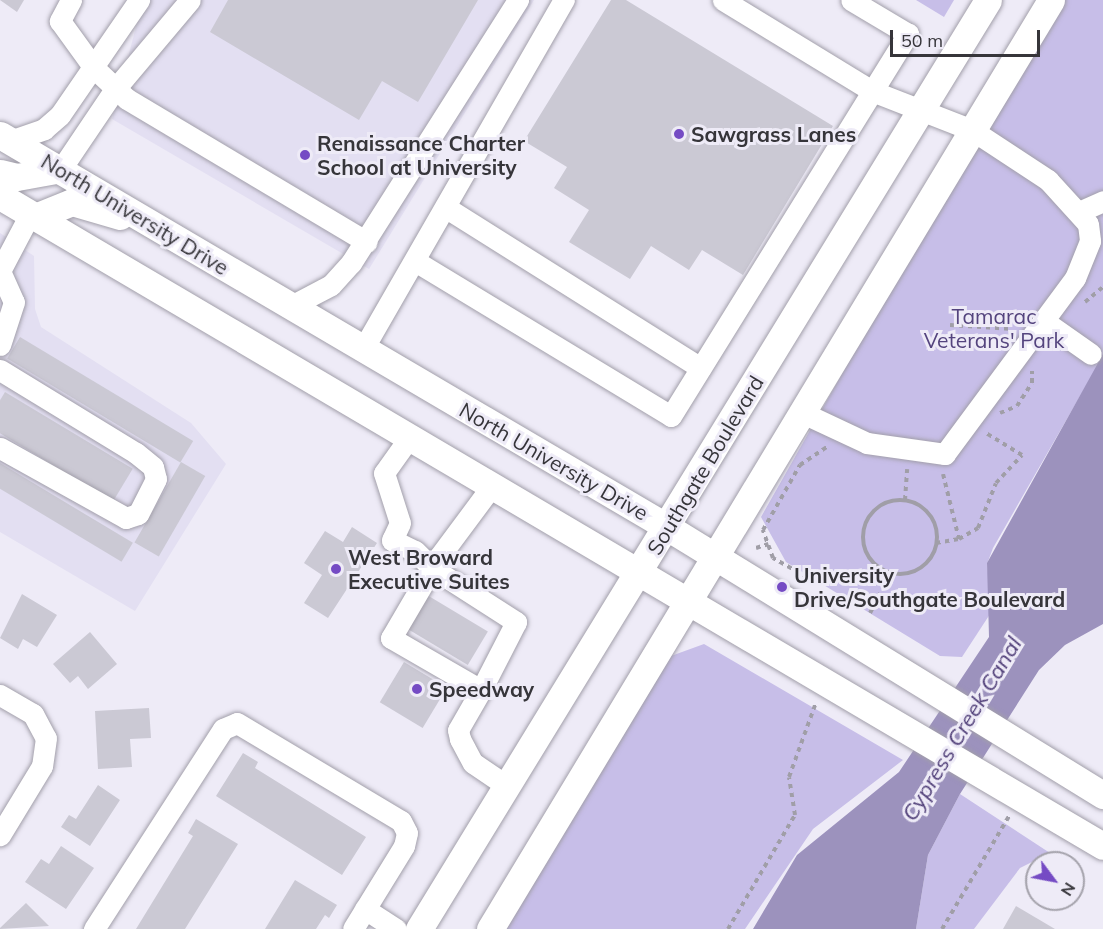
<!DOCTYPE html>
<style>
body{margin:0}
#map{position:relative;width:1103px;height:929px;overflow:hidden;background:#eeebf7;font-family:Mulish,sans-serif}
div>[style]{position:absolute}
.built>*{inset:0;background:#e3dff2}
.green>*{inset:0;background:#c7bee8}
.water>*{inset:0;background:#9c92bd}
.building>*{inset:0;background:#cbc9d4;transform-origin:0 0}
.path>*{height:4px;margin-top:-2px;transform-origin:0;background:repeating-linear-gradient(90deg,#a09ea7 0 4.5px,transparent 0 9px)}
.path>.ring{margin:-2px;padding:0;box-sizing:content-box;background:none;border:4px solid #a09ea7;border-radius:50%}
.roads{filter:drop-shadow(0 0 2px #a29faa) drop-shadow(0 0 2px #a29faa)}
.minor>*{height:21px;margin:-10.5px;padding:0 10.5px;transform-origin:10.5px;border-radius:10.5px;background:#fff}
.major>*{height:27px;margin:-13.5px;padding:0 13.5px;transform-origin:13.5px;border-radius:13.5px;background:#fff}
.dots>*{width:16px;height:16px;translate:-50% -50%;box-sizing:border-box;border:3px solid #eeebf7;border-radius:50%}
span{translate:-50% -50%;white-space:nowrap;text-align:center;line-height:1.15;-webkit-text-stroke:6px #eeebf7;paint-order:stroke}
.poi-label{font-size:21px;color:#36353a;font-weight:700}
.left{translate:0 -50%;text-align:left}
.street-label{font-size:21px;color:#36353a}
.park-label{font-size:21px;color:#54447e}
.water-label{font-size:22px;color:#52417a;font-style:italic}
.north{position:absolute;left:1025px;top:851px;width:60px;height:60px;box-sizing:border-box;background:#eeebf7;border:2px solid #a4a2ab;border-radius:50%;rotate:122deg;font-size:16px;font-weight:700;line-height:24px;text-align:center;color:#36353a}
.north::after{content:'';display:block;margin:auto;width:21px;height:27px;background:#754bc4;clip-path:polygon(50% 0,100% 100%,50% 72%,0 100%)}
.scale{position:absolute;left:890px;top:30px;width:150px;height:27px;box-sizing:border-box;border:3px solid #36353a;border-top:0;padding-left:8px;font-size:18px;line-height:21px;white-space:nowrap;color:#36353a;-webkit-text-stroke:4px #eeebf7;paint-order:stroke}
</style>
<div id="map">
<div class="built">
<i style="clip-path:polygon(143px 0,534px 0,369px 269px,112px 119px)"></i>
<i style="clip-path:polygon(0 233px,34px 256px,35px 309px,41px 327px,191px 423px,226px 464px,135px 611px,0 532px)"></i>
</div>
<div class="green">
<i style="clip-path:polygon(916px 0,954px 0,944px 17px)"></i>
<i style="clip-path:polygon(1061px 0,1103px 0,1103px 356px,993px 548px,987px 564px,992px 611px,962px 657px,940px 656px,786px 562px,761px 517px,998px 98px)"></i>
<i style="clip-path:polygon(704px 644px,903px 760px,813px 829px,745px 929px,505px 929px,671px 656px)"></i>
<i style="clip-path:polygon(960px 794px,1050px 853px,1020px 868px,974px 929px,916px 929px,928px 855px)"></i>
</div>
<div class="water">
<i style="clip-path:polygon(1103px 354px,1103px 624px,1065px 645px,1039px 670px,960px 794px,928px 855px,916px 929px,753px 929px,797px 855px,899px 772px,989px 637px,987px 563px)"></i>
</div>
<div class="building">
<i style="clip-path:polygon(0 0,24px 0,17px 12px)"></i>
<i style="clip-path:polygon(228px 0,478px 0,418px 102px,382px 81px,359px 120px,210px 32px)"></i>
<i style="clip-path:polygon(611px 0,626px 0,833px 126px,743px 275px,702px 250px,689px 270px,651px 246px,630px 279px,569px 242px,589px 210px,554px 188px,567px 167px,524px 141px)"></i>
<i style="left:20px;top:337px;width:202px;height:25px;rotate:31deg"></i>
<i style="left:5px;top:392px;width:149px;height:38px;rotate:31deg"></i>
<i style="left:181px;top:462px;width:28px;height:93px;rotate:30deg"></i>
<i style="left:0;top:463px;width:155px;height:22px;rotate:31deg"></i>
<i style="clip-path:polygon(352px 527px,377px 543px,328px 618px,304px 603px,322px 575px,304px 563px,325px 531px,343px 542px)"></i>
<i style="clip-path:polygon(22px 594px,57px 615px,37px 647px,23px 639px,18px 649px,0 638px)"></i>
<i style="left:427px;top:595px;width:71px;height:39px;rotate:31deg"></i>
<i style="clip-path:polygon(90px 632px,117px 664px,88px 689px,78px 676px,70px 683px,53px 664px)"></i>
<i style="left:404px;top:662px;width:50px;height:47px;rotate:31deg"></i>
<i style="clip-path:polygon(149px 708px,151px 738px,130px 739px,132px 767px,98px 769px,95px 711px)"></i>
<i style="clip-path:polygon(243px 753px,258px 762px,255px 768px,366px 837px,342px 875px,216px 796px)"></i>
<i style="clip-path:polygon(98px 785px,120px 800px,90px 846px,61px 827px,69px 815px,76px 819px)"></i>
<i style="clip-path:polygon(196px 819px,238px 844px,185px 929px,136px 929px,193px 836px,188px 833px)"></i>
<i style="clip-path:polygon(61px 846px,94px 868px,66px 909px,25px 882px,41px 859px,49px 864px)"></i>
<i style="clip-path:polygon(295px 880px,337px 905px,329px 918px,325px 915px,316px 929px,265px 929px)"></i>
<i style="clip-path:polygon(26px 903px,49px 926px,0 929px,0 928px)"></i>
<i style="clip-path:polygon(1016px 906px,1055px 929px,1003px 929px)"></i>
</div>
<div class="path">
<i style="left:1085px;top:302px;width:23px;rotate:-40deg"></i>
<i style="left:950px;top:325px;width:63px;rotate:3.6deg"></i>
<i style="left:1000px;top:413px;width:18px;rotate:-22deg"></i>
<i style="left:1017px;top:406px;width:27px;rotate:-57deg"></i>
<i style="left:1032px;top:383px;width:12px;rotate:-90deg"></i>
<i style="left:943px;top:474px;width:67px;rotate:76.2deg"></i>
<i style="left:905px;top:500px;width:31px;rotate:-86deg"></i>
<i class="ring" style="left:863px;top:500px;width:70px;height:70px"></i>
<i style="left:936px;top:543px;width:23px;rotate:-10deg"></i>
<i style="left:959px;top:539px;width:22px;rotate:-30deg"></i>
<i style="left:978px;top:528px;width:48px;rotate:-68.2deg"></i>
<i style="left:996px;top:483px;width:38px;rotate:-47deg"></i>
<i style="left:1022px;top:455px;width:42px;rotate:-148.6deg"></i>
<i style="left:756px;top:548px;width:13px;rotate:-18deg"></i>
<i style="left:807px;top:577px;width:39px;rotate:-151deg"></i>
<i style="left:773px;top:558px;width:30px;rotate:-110deg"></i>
<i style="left:763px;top:530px;width:75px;rotate:-60.4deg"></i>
<i style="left:800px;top:465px;width:32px;rotate:-34deg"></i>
<i style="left:870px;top:613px;width:45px;rotate:-62.3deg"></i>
<i style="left:728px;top:929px;width:132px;rotate:-59.6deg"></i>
<i style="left:795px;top:815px;width:38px;rotate:-99deg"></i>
<i style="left:789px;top:777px;width:77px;rotate:-70.1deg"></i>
<i style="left:942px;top:929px;width:131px;rotate:-59.3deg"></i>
</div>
<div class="roads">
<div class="minor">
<i style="left:71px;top:0;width:24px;rotate:118deg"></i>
<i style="left:60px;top:21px;width:58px;rotate:54.1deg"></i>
<i style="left:94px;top:68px;width:45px;rotate:43.2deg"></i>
<i style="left:127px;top:99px;width:279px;rotate:30.8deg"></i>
<i style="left:723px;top:0;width:175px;rotate:31.4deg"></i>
<i style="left:872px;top:91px;width:107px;rotate:21.3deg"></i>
<i style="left:972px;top:130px;width:91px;rotate:33.3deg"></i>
<i style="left:1048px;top:180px;width:59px;rotate:47.7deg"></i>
<i style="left:1088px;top:224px;width:17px;rotate:83deg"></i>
<i style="left:1090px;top:241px;width:40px;rotate:112deg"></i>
<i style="left:1075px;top:278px;width:219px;rotate:126.5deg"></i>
<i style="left:945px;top:454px;width:79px;rotate:-172deg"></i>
<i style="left:867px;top:443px;width:71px;rotate:-154.9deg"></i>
<i style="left:10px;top:141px;width:36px;rotate:-19deg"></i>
<i style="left:44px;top:129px;width:21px;rotate:-41deg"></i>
<i style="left:60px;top:115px;width:140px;rotate:-55.5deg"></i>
<i style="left:61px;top:169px;width:97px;rotate:-56deg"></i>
<i style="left:115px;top:89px;width:116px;rotate:-49.9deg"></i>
<i style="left:445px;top:207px;width:302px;rotate:32.2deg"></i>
<i style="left:1081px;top:211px;width:24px;rotate:-24deg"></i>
<i style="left:415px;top:261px;width:299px;rotate:31.2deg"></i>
<i style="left:671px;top:416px;width:450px;rotate:-58.2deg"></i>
<i style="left:908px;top:34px;width:66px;rotate:-149.2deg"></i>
<i style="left:0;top:271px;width:34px;rotate:66deg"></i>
<i style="left:14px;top:302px;width:45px;rotate:108deg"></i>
<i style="left:0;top:271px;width:64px;rotate:-62.2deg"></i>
<i style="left:291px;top:306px;width:45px;rotate:-27.7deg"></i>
<i style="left:331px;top:285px;width:30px;rotate:-48deg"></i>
<i style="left:351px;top:263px;width:312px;rotate:-57.6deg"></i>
<i style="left:1044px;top:321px;width:57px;rotate:35.1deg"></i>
<i style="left:363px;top:349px;width:403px;rotate:-60.1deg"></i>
<i style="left:0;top:370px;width:159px;rotate:31.4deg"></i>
<i style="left:136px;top:453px;width:22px;rotate:39deg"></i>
<i style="left:153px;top:467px;width:12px;rotate:76deg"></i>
<i style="left:156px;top:479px;width:39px;rotate:117deg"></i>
<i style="left:138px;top:514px;width:13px;rotate:162deg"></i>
<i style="left:126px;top:518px;width:144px;rotate:-150.9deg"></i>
<i style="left:409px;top:438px;width:43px;rotate:125.5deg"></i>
<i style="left:384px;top:473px;width:52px;rotate:72.3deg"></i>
<i style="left:400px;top:523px;width:19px;rotate:115deg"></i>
<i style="left:392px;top:540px;width:25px;rotate:26deg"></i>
<i style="left:415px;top:551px;width:24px;rotate:45deg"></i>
<i style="left:432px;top:568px;width:100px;rotate:32.7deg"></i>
<i style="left:516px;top:622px;width:76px;rotate:117.2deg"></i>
<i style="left:481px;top:690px;width:104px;rotate:-150deg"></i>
<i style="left:391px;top:638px;width:81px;rotate:-59.6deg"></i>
<i style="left:432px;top:568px;width:13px;rotate:-58deg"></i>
<i style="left:439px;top:557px;width:87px;rotate:-53.4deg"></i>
<i style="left:481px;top:690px;width:46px;rotate:119.9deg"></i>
<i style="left:458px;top:730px;width:9px;rotate:77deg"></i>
<i style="left:460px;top:739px;width:27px;rotate:62deg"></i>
<i style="left:473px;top:763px;width:41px;rotate:34.1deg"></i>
<i style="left:0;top:695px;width:38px;rotate:30deg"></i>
<i style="left:33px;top:714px;width:27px;rotate:62deg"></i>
<i style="left:46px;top:738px;width:28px;rotate:98deg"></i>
<i style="left:42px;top:766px;width:81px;rotate:121.3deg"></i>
<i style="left:365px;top:909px;width:37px;rotate:33deg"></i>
<i style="left:94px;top:929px;width:238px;rotate:-57.2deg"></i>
<i style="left:223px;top:729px;width:15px;rotate:-23deg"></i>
<i style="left:237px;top:723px;width:191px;rotate:30.9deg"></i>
<i style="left:401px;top:821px;width:13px;rotate:63deg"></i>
<i style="left:407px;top:833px;width:13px;rotate:103deg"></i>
<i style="left:404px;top:846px;width:97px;rotate:121.6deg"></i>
</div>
<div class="major">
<i style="left:0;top:135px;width:774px;rotate:30.44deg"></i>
<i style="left:667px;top:527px;width:512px;rotate:31.58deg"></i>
<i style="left:0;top:173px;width:17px;rotate:13deg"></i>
<i style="left:17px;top:177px;width:45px;rotate:-10.3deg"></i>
<i style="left:0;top:196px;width:1280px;rotate:30.51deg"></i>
<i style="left:35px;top:217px;width:40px;rotate:-22deg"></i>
<i style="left:72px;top:202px;width:50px;rotate:16.3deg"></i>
<i style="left:419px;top:929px;width:1089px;rotate:-58.51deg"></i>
<i style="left:490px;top:929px;width:1085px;rotate:-58.87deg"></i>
</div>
</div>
<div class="dots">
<i style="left:679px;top:134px;background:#754bc4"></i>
<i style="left:305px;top:155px;background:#754bc4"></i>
<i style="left:336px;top:569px;background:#754bc4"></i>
<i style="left:782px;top:587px;background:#754bc4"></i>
<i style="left:417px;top:689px;background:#754bc4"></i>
</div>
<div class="poi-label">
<span class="left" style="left:691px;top:134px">Sawgrass Lanes</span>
<span class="left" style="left:317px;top:155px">Renaissance Charter<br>School at University</span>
<span class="left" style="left:348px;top:569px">West Broward<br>Executive Suites</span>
<span class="left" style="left:794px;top:587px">University<br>Drive/Southgate Boulevard</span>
<span class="left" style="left:429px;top:689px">Speedway</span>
</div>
<div class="street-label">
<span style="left:135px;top:214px;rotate:31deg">North University Drive</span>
<span style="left:554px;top:461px;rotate:30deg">North University Drive</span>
<span style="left:705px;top:465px;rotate:-59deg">Southgate Boulevard</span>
</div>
<div class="park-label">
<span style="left:994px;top:328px">Tamarac<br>Veterans' Park</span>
</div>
<div class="water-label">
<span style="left:962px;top:729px;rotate:-59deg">Cypress Creek Canal</span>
</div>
<div class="north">N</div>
<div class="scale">50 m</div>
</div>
